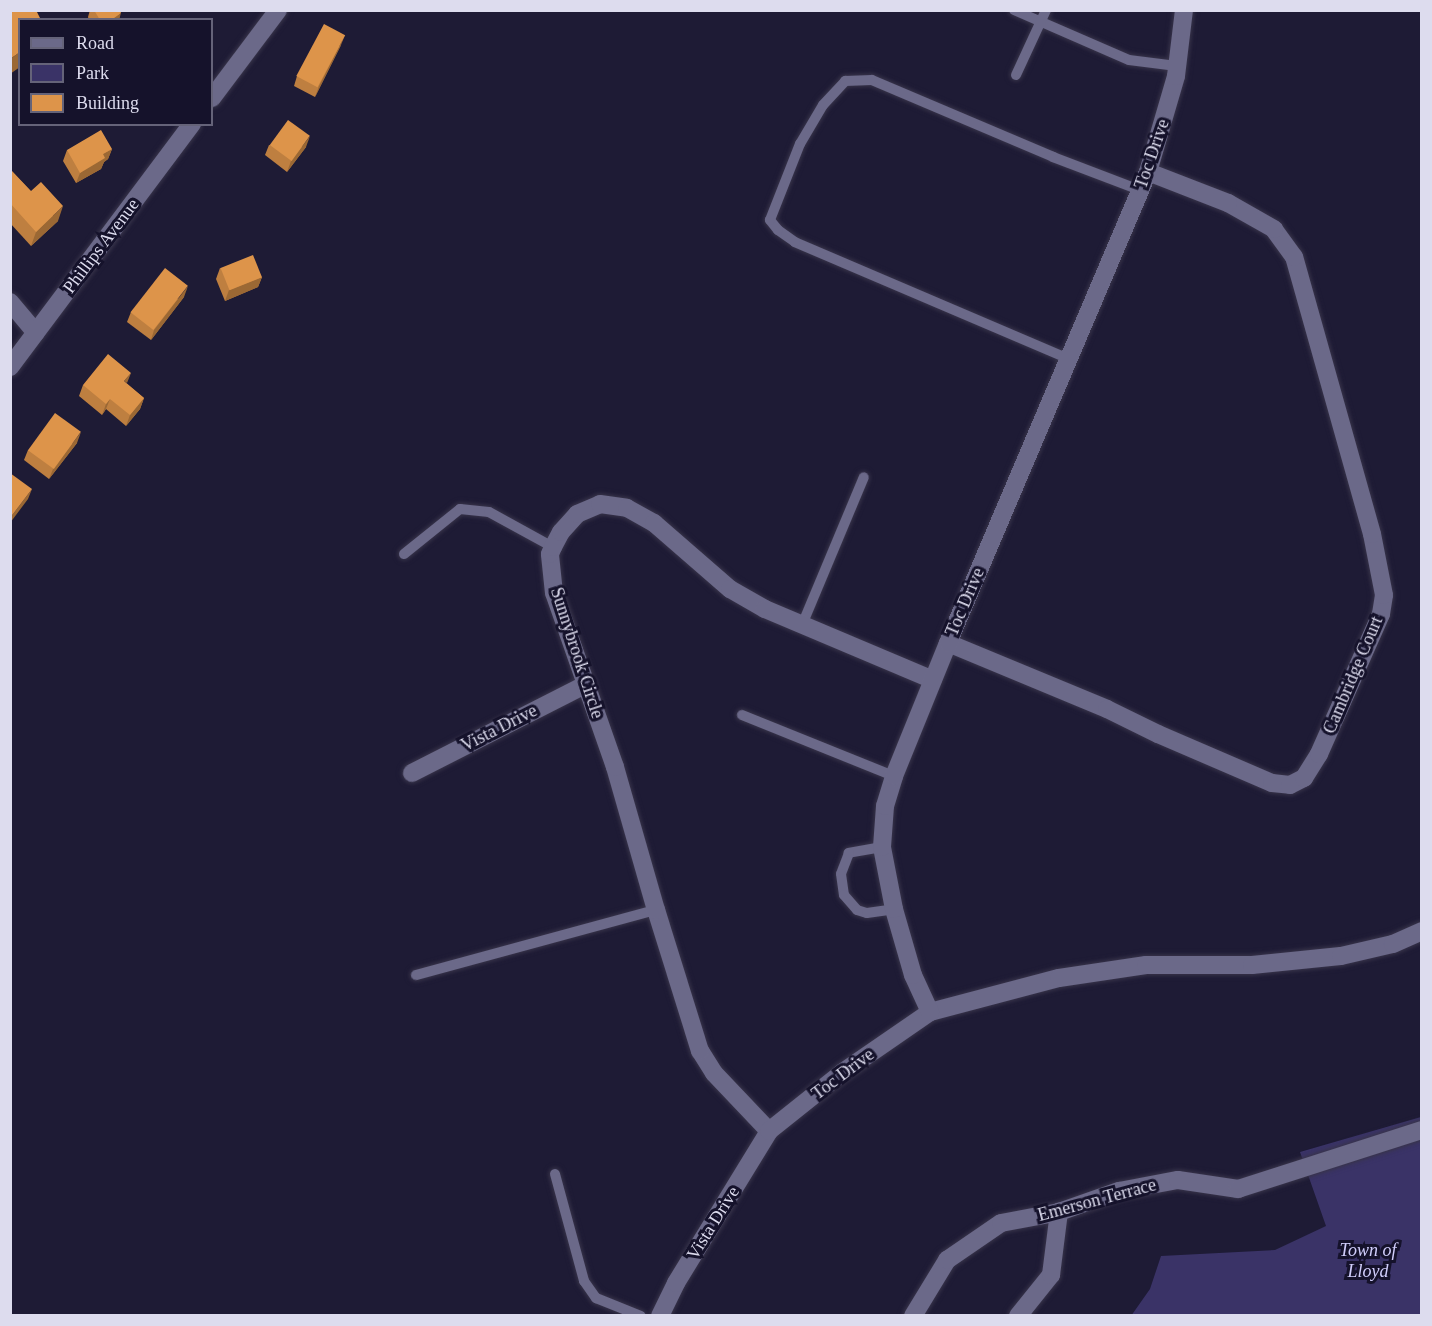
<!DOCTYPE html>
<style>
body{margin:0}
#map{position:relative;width:1432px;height:1326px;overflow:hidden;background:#1e1b35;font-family:"Times New Roman",serif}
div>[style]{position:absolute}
.green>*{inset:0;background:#3a3367}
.roads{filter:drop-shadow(0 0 2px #38344a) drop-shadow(0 0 2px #38344a)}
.lane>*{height:10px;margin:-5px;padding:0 5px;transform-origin:5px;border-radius:5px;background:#6b6989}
.street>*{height:18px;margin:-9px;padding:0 9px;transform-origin:9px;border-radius:9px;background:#6b6989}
.wall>*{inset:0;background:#be7f40}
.shaded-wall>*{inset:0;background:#9b6834}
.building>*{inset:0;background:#dd944a;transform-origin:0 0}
span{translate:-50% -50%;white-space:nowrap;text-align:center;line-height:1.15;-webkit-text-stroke:6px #15122b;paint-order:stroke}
.street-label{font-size:18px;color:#dddcee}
.park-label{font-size:18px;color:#d0cdfb;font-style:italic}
.frame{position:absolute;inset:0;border:12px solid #dddcee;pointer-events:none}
.legend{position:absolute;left:18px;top:18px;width:195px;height:108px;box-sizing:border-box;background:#15122b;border:2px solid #656379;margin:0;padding:8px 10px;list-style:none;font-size:18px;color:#dddcee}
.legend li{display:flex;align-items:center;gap:12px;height:30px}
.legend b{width:30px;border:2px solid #656379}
</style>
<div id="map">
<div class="green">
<i style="clip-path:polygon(1421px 1117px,1421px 1315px,1131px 1316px,1150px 1289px,1161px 1256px,1275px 1250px,1326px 1226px,1300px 1152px)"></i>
</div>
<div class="roads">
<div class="lane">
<i style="left:1014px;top:10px;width:125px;rotate:23.5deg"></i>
<i style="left:1129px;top:60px;width:48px;rotate:7.1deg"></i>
<i style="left:1016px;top:75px;width:72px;rotate:-65.2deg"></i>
<i style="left:1069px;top:359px;width:298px;rotate:-156.9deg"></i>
<i style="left:795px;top:242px;width:21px;rotate:-145deg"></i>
<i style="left:778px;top:230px;width:13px;rotate:-129deg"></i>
<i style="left:770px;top:220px;width:82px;rotate:-68.5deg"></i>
<i style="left:800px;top:144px;width:45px;rotate:-59.5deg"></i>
<i style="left:823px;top:105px;width:33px;rotate:-47deg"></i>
<i style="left:845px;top:81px;width:27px;rotate:-2deg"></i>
<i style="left:872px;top:80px;width:197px;rotate:23deg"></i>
<i style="left:1053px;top:157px;width:93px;rotate:20.8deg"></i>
<i style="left:404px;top:554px;width:72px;rotate:-38.8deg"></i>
<i style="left:460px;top:509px;width:29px;rotate:6deg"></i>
<i style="left:489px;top:512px;width:73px;rotate:28.7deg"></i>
<i style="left:802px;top:625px;width:160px;rotate:-67.3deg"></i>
<i style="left:742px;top:715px;width:164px;rotate:21.9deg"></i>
<i style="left:882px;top:847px;width:34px;rotate:170deg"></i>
<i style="left:849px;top:853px;width:22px;rotate:111deg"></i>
<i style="left:841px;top:874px;width:21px;rotate:82deg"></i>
<i style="left:844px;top:895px;width:20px;rotate:49deg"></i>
<i style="left:857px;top:910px;width:10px;rotate:17deg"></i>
<i style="left:867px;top:913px;width:27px;rotate:-8deg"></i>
<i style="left:416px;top:975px;width:249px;rotate:-15.2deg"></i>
<i style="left:555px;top:1174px;width:111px;rotate:74.8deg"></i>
<i style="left:584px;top:1281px;width:21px;rotate:55deg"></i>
<i style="left:596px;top:1298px;width:48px;rotate:21.8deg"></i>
</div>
<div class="street">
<i style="left:212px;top:98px;width:110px;rotate:-53.1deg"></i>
<i style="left:10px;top:302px;width:40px;rotate:50deg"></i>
<i style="left:10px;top:367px;width:304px;rotate:-53.2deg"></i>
<i style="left:948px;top:643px;width:172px;rotate:22.5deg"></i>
<i style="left:1107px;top:709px;width:57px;rotate:26.1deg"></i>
<i style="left:1158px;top:734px;width:124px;rotate:23.3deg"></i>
<i style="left:1272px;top:783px;width:18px;rotate:6deg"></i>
<i style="left:1290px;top:785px;width:16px;rotate:-27deg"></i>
<i style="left:1304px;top:778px;width:28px;rotate:-58deg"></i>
<i style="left:1319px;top:754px;width:153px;rotate:-66.1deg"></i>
<i style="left:1381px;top:614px;width:19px;rotate:-81deg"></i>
<i style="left:1384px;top:595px;width:62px;rotate:-101.1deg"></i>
<i style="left:1372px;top:534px;width:288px;rotate:-105.7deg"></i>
<i style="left:1294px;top:257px;width:34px;rotate:-126deg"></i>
<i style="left:1274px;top:229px;width:53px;rotate:-150.5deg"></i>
<i style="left:1228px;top:203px;width:86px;rotate:-158.8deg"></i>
<i style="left:412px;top:773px;width:196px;rotate:-27deg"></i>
<i style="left:930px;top:1012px;width:133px;rotate:-14.8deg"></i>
<i style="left:1059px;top:978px;width:88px;rotate:-8.5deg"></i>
<i style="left:1146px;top:965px;width:106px"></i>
<i style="left:1252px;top:965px;width:89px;rotate:-5.8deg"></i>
<i style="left:1341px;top:956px;width:53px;rotate:-13deg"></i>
<i style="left:1393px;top:944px;width:32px;rotate:-24deg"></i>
<i style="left:769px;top:1131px;width:80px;rotate:-133.5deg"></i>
<i style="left:714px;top:1073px;width:26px;rotate:-122deg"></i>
<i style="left:700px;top:1051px;width:148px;rotate:-107.3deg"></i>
<i style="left:656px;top:910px;width:149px;rotate:-106deg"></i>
<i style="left:615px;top:767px;width:184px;rotate:-109.3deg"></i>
<i style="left:554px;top:593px;width:39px;rotate:-96deg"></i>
<i style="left:550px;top:554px;width:8px;rotate:-67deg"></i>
<i style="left:553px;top:547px;width:17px;rotate:-62deg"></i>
<i style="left:561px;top:532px;width:24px;rotate:-48deg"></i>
<i style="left:577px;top:514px;width:25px;rotate:-23deg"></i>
<i style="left:600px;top:504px;width:27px;rotate:8deg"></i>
<i style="left:627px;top:508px;width:31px;rotate:29deg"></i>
<i style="left:654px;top:523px;width:101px;rotate:41deg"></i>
<i style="left:730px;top:589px;width:40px;rotate:29.7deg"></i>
<i style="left:765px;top:609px;width:182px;rotate:22.9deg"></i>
<i style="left:660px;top:1316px;width:37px;rotate:-64deg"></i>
<i style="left:676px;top:1283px;width:178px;rotate:-58.5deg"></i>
<i style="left:769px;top:1131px;width:95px;rotate:-38.6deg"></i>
<i style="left:843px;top:1072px;width:106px;rotate:-34.6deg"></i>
<i style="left:930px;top:1012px;width:41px;rotate:-114.7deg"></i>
<i style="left:913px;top:975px;width:69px;rotate:-106.1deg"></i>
<i style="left:894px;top:909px;width:63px;rotate:-101deg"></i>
<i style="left:882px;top:847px;width:41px;rotate:-85.8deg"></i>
<i style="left:885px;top:806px;width:31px;rotate:-73deg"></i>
<i style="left:894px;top:776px;width:144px;rotate:-67.9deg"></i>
<i style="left:948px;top:643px;width:512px;rotate:-66.99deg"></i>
<i style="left:1148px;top:172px;width:100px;rotate:-73.7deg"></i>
<i style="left:1176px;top:76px;width:66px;rotate:-83.1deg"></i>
<i style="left:913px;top:1316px;width:66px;rotate:-58.7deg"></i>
<i style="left:947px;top:1260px;width:65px;rotate:-34.4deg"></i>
<i style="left:1001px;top:1223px;width:59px;rotate:-10.7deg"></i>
<i style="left:1059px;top:1212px;width:64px;rotate:-19.3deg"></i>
<i style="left:1119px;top:1191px;width:60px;rotate:-10.6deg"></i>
<i style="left:1178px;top:1180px;width:61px;rotate:8.5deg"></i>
<i style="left:1238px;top:1189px;width:193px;rotate:-17.8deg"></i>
<i style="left:1018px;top:1316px;width:53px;rotate:-51.2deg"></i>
<i style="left:1051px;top:1275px;width:64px;rotate:-82.8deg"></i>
</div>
</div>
<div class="wall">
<i style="clip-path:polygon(90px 10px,120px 10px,119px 20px,89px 20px,88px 17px)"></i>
<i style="clip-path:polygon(341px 45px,315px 97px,294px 86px,297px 76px)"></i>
<i style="clip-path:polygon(269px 145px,306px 147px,287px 172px,265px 155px)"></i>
<i style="clip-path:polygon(112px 149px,108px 159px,104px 162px,101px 169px,76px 183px,63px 161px,67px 150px)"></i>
<i style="clip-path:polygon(10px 169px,58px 221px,31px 246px,10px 223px)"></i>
<i style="clip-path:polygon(220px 268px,262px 277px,258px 287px,225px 301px,216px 279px)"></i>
<i style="clip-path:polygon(184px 297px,151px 340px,127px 322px,131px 312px)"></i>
<i style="clip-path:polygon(127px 384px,144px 398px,140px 409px,126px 426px,106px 409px,102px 415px,79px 396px,83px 385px)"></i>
<i style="clip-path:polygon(77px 443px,49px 479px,24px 460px,28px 450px)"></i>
</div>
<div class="shaded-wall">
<i style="clip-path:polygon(121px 13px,119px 20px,111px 20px)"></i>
<i style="clip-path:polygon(345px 35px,341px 45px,315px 97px,319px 86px)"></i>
<i style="clip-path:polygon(20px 52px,20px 67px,10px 74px,10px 59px)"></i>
<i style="clip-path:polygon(310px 136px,306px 147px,287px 172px,291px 161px)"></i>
<i style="clip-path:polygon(112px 149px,108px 159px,104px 162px,101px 169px,76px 183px,80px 173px,103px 154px)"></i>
<i style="clip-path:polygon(63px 206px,58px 221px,31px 246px,36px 232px)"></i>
<i style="clip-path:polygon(262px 277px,258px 287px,225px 301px,229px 290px)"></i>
<i style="clip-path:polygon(188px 286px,184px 297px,151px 340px,154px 330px)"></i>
<i style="clip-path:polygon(131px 373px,127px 383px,124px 381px)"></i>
<i style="clip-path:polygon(144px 398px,140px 409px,126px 426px,130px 415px)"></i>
<i style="clip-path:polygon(110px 399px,106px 409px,102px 415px,106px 404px)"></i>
<i style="clip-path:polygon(81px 432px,77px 443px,49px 479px,53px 469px)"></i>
<i style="clip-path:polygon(32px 489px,28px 499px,10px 523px,10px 518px)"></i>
</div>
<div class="building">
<i style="clip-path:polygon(10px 10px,36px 10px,41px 20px,20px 20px,20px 52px,10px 59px)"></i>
<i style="clip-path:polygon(94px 10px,120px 10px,121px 13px,111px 20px,100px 20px)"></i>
<i style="left:324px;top:24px;width:24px;height:59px;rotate:28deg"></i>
<i style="left:288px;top:120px;width:27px;height:31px;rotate:36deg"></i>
<i style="clip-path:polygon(101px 130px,112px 149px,103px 154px,105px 158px,80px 173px,67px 150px)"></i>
<i style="clip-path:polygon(10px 169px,31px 191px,41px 182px,63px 206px,36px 232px,10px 203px)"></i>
<i style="left:253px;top:255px;width:24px;height:35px;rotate:68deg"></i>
<i style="left:165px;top:268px;width:29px;height:56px;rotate:38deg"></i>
<i style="clip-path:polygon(108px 354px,131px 373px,124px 381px,144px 398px,130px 415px,110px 399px,106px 404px,83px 385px)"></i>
<i style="left:55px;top:413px;width:32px;height:46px;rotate:36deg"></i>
<i style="clip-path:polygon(10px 473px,32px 489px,10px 518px)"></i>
</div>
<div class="street-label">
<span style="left:1152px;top:154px;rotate:-71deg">Toc Drive</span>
<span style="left:101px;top:246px;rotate:-53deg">Phillips Avenue</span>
<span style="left:965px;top:602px;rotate:-67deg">Toc Drive</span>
<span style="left:577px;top:653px;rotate:72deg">Sunnybrook Circle</span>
<span style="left:1353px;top:675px;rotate:-67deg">Cambridge Court</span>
<span style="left:499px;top:728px;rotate:-27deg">Vista Drive</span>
<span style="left:843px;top:1074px;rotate:-37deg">Toc Drive</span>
<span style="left:1097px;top:1200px;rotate:-15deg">Emerson Terrace</span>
<span style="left:713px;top:1223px;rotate:-58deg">Vista Drive</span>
</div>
<div class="park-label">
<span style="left:1368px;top:1261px">Town of<br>Lloyd</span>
</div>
<div class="frame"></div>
<ul class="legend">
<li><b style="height:8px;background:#6b6989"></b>Road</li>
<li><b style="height:16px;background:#3a3367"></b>Park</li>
<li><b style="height:16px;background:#dd944a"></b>Building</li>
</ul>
</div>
